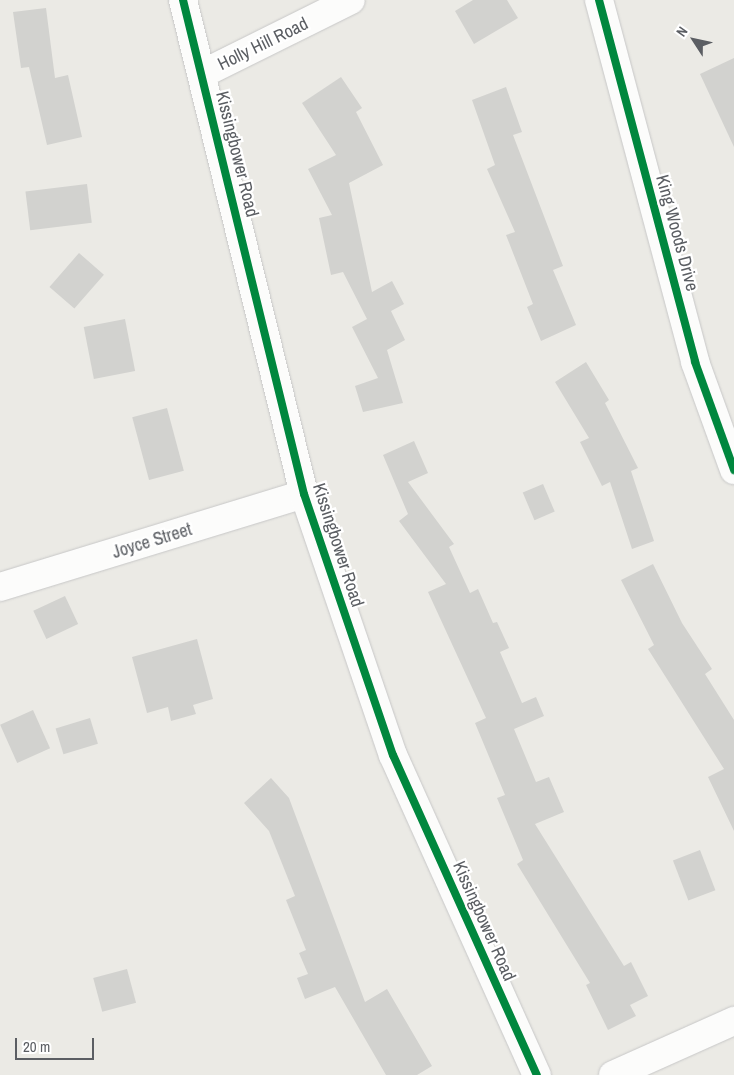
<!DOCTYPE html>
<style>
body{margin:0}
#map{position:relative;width:734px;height:1075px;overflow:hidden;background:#ebeae5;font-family:"Archivo Narrow",sans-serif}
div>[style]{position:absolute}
.building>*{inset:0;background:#d2d2cf;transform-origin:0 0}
.roads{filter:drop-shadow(0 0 1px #c7c7c7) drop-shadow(0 0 1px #c7c7c7)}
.minor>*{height:28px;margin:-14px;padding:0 14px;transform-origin:14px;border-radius:14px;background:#fcfcfb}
.tertiary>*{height:28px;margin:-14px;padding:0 14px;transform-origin:14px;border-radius:14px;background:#fcfcfb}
.cycleway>*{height:8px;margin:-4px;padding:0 4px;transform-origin:4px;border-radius:4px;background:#00873e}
span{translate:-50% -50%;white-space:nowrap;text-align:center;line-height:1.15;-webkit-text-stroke:4.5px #fff;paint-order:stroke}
.street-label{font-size:18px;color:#5b5e63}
.north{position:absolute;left:669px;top:15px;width:50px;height:50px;-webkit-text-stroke:4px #fff;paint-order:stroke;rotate:305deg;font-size:14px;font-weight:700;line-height:20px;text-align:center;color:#5b5e63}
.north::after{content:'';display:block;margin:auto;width:18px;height:22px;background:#5b5e63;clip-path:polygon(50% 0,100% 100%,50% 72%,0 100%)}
.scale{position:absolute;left:15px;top:1038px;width:79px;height:22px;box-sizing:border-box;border:2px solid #5b5e63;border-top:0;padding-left:6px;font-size:15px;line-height:18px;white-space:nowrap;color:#5b5e63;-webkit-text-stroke:4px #fff;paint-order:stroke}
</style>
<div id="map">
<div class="building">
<i style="clip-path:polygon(473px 0,507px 0,518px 18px,474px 44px,455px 11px)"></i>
<i style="clip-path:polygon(46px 8px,55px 78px,68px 75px,82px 137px,47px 145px,29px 67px,21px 68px,13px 12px)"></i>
<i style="clip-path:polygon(734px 58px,734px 147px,700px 74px)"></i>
<i style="clip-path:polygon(341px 77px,362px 108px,356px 112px,383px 165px,349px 183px,372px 292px,392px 281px,404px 304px,391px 311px,405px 340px,387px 350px,403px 403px,363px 412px,355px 386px,378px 378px,352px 327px,367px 319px,343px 272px,331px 275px,319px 218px,332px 215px,308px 169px,336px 155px,302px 103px)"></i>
<i style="clip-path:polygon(506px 87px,522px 132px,513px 135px,563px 266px,553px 270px,576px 325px,541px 341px,527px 307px,533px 304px,506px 235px,515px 232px,487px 169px,495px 165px,472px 100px)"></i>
<i style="left:87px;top:184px;width:39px;height:62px;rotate:83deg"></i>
<i style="left:79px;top:253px;width:33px;height:45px;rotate:41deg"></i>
<i style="left:125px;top:319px;width:53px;height:42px;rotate:79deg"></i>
<i style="clip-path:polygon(586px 362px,609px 400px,605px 403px,638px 468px,631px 471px,654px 541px,632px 549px,610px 482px,602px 486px,580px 442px,589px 438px,555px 382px)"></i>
<i style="left:167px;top:408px;width:65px;height:36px;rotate:75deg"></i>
<i style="clip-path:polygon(414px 441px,428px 473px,408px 482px,454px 544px,449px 547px,470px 593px,478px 589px,493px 623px,497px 622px,509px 648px,500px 652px,522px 703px,536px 697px,544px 716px,514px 729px,536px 782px,549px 777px,564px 812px,535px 824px,624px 966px,631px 962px,648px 996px,630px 1005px,636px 1016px,608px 1030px,586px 985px,590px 983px,517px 864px,523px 860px,497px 798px,505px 795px,475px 723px,486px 718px,428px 592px,446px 584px,399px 521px,408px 514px,383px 455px)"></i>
<i style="left:543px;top:484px;width:30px;height:22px;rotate:67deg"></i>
<i style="clip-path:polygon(653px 564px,682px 623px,712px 669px,705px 674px,734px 720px,734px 831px,708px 777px,724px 769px,648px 649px,654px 645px,621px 580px)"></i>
<i style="left:65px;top:596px;width:31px;height:35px;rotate:65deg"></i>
<i style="clip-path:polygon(197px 639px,213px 699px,193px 705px,196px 714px,171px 721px,168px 707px,147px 713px,132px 657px)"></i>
<i style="left:33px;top:710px;width:42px;height:36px;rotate:66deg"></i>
<i style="left:90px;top:718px;width:27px;height:36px;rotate:73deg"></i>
<i style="clip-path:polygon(271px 778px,289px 798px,365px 1002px,387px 989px,432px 1066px,417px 1075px,386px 1075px,335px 987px,305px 999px,297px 978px,308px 974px,299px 953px,306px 950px,286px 900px,295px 896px,269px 831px,244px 803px)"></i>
<i style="left:700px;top:850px;width:43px;height:29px;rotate:69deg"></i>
<i style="left:127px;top:969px;width:35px;height:35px;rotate:75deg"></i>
</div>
<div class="roads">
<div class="minor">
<i style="left:599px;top:0;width:375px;rotate:75.1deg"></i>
<i style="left:695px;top:362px;width:115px;rotate:70.1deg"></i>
<i style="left:202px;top:74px;width:166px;rotate:-26.4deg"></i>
<i style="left:0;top:587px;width:318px;rotate:-17deg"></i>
<i style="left:613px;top:1075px;width:133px;rotate:-24.1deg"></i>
</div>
<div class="tertiary">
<i style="left:183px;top:0;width:509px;rotate:76.24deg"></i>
<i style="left:304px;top:494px;width:276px;rotate:71.2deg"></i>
<i style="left:393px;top:755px;width:351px;rotate:65.8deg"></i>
</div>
</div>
<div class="cycleway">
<i style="left:183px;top:0;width:509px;rotate:76.24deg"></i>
<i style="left:304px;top:494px;width:276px;rotate:71.2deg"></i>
<i style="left:393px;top:755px;width:351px;rotate:65.8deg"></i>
<i style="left:599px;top:0;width:375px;rotate:75.1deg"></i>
<i style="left:695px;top:362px;width:115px;rotate:70.1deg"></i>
</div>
<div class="street-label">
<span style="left:263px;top:44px;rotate:-26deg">Holly Hill Road</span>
<span style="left:237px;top:154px;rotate:76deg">Kissingbower Road</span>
<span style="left:677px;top:233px;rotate:75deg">King Woods Drive</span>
<span style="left:152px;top:541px;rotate:-17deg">Joyce Street</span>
<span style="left:338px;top:545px;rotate:72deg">Kissingbower Road</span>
<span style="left:484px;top:921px;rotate:66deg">Kissingbower Road</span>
</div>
<div class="north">N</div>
<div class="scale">20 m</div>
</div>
